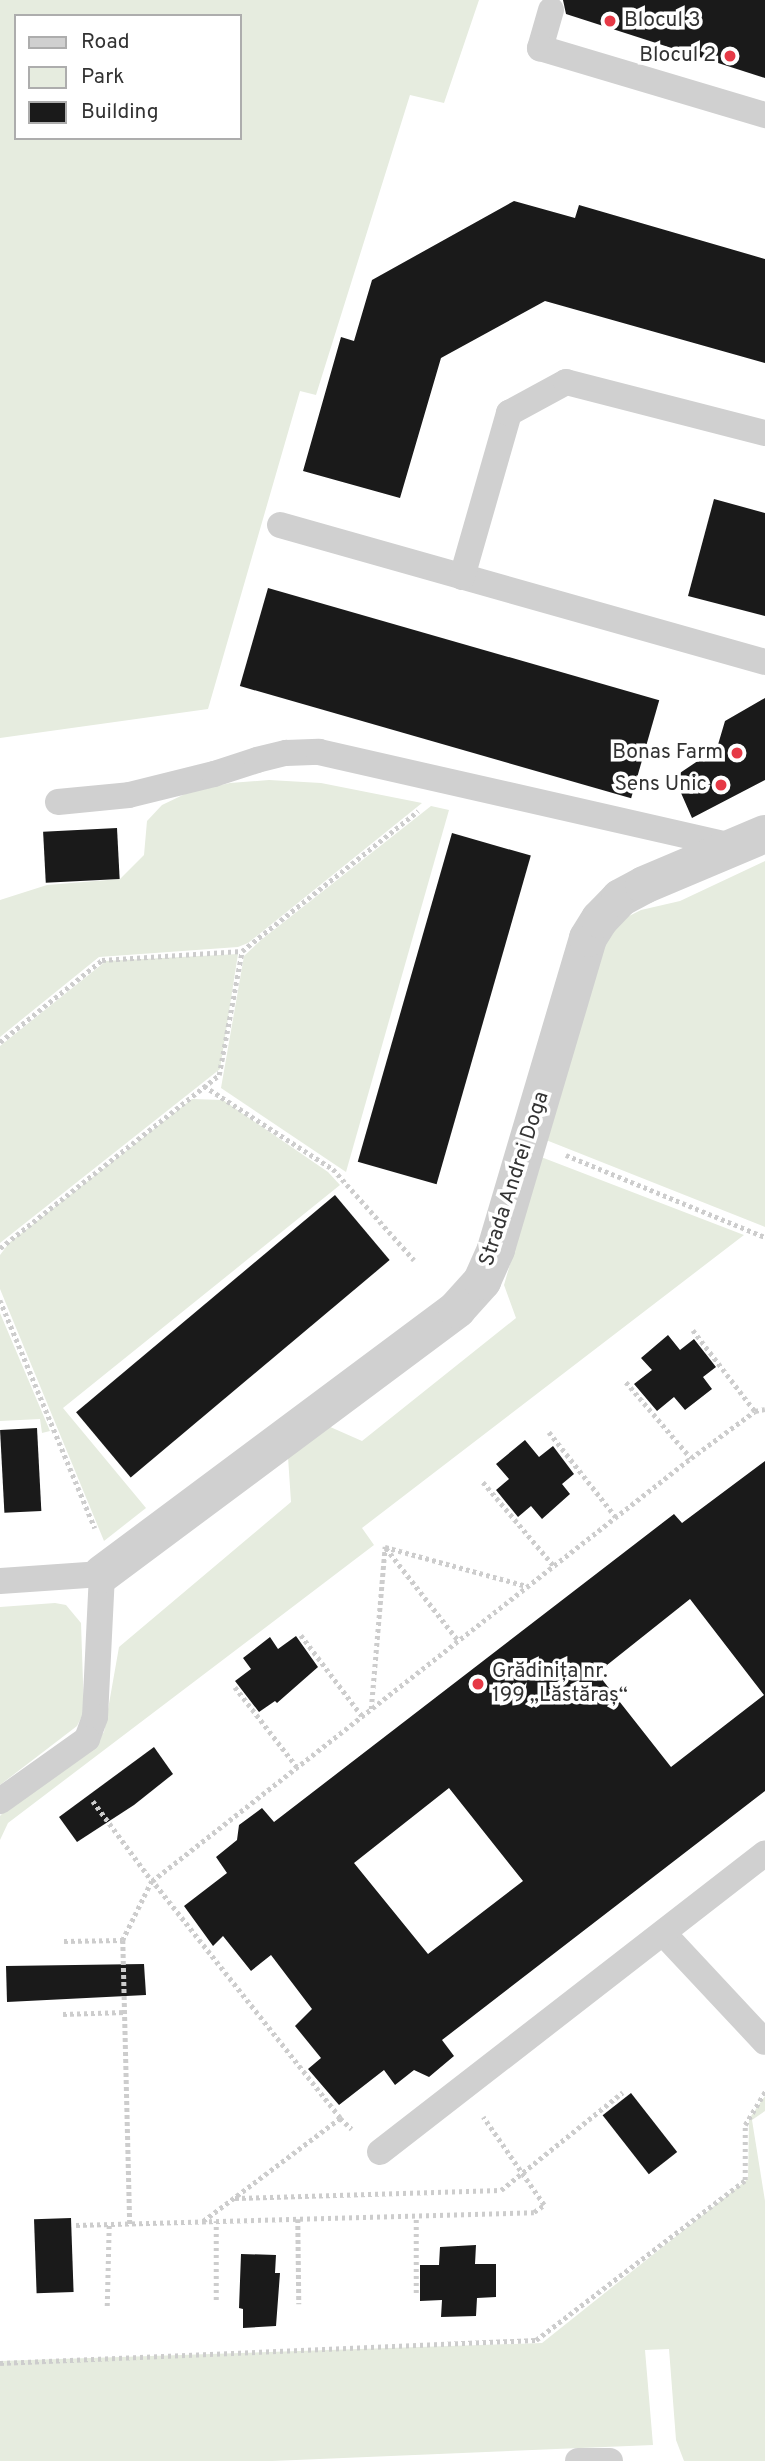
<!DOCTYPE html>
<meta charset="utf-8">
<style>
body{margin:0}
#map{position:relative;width:765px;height:2461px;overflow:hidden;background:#fff;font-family:Overpass,sans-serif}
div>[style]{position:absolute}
.green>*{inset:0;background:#e6ecdf}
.building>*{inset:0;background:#1a1a1a;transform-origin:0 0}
.path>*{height:4.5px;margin-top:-2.25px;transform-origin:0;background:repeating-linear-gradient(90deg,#cdcdcd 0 3.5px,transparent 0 7px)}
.lane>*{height:26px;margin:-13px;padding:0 13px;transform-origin:13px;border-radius:13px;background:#d0d0d0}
.street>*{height:38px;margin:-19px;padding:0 19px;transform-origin:19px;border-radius:19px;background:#d0d0d0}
.dots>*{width:19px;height:19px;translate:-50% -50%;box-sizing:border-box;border:4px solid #fff;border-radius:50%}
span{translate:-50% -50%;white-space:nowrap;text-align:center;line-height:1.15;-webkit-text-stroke:7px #fff;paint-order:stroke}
.poi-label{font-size:21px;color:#333}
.left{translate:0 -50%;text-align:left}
.right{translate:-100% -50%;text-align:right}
.street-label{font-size:21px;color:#333}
.legend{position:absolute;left:14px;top:14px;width:228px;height:126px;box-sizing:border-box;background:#fff;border:2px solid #adadad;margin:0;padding:9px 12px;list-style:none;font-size:21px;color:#333}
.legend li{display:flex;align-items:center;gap:14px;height:35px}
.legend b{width:35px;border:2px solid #adadad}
</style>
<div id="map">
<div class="green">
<i style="clip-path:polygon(evenodd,0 0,479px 0,444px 103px,410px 95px,316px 395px,300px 391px,208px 709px,0 738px,0 0,16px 16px,240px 16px,240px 138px,16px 138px,16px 16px)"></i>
<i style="clip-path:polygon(269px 780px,321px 783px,422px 803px,248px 943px,238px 947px,99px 957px,0 1037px,0 900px,47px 885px,120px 879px,144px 855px,147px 821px,162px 805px,187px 793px,230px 783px)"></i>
<i style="clip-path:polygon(431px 806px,449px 810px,346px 1172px,221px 1088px,244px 956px,261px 940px)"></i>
<i style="clip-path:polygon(765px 861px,765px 1227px,546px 1140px,604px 938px,623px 919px,641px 910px,680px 901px)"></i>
<i style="clip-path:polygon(238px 954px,220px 1069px,0 1243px,0 1046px,106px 961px)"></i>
<i style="clip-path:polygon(192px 1099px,223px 1100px,328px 1172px,340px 1185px,63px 1408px,146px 1508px,104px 1541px,0 1289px,0 1255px,9px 1243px)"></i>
<i style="clip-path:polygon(541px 1157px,744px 1235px,362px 1528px,374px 1545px,8px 1823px,0 1840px,0 1816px,5px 1810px,89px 1750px,104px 1732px,119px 1647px,291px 1502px,288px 1457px,328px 1426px,362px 1441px,516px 1318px,504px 1285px)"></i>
<i style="clip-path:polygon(0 1313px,50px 1431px,42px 1433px,40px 1419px,0 1421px)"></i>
<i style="clip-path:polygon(55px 1603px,66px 1605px,81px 1623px,84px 1712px,77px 1726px,0 1785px,0 1607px)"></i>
<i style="clip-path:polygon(765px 2096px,765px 2111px,752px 2120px,765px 2201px,765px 2461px,684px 2461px,676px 2440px,669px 2349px,645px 2350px,653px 2445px,272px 2461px,0 2461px,0 2361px,542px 2343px,748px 2179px,749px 2119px)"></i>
</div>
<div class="building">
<i style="clip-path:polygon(563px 0,765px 0,765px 78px,566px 14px)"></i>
<i style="clip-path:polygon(514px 201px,575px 218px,579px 205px,765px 259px,765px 363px,545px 301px,441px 358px,400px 498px,303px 471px,341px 337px,354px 341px,372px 280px)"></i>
<i style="clip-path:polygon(714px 499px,765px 513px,765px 616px,688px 596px)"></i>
<i style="left:268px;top:588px;width:407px;height:102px;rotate:16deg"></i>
<i style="clip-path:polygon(765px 698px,765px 780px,692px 818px,674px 777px,717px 748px,725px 721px)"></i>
<i style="left:117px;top:828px;width:51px;height:74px;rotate:87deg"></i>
<i style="left:452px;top:833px;width:82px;height:342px;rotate:16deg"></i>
<i style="left:335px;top:1195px;width:85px;height:338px;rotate:50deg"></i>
<i style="clip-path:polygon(668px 1335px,680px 1350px,694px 1339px,716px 1367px,703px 1377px,712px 1389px,685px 1410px,674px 1397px,657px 1411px,634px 1384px,652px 1370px,641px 1358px)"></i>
<i style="left:37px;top:1428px;width:83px;height:37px;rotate:87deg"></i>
<i style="clip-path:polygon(525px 1440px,539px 1457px,553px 1446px,574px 1474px,562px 1484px,570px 1494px,542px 1519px,531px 1506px,518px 1517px,496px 1490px,509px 1479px,496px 1464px)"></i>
<i style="clip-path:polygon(evenodd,765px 1461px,765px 1791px,442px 2040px,454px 2056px,429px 2077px,414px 2070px,395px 2085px,384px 2070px,339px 2105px,308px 2069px,321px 2058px,295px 2026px,312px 2009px,271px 1955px,251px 1971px,223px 1936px,213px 1946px,184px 1906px,227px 1873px,216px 1857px,237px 1840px,239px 1825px,262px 1808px,274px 1822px,674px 1514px,682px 1523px,765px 1461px,690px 1599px,764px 1695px,671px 1767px,597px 1673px,690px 1599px,765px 1461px,449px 1788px,523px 1881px,428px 1954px,354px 1863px,449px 1788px)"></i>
<i style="clip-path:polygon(296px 1636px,318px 1667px,277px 1703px,275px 1701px,259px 1712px,235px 1681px,251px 1669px,243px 1658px,270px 1637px,278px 1649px)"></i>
<i style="clip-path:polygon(154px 1747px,173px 1774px,134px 1805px,77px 1842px,59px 1817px)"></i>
<i style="clip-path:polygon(144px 1964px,146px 1995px,7px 2002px,6px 1966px)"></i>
<i style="left:631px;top:2093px;width:75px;height:36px;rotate:52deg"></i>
<i style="left:71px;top:2218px;width:74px;height:37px;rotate:88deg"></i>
<i style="clip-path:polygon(476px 2245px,475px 2264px,496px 2264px,496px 2297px,477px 2298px,476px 2316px,441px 2317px,442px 2300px,420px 2301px,420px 2265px,439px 2265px,440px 2247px)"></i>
<i style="clip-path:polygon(241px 2254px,276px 2255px,275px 2273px,280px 2273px,276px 2326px,243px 2328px,243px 2309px,239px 2308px)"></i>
</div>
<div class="path">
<i style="left:0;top:1042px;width:131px;rotate:-38.8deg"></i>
<i style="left:102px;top:960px;width:140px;rotate:-3.7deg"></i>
<i style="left:242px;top:951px;width:225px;rotate:-38.5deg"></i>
<i style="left:204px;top:1086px;width:153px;rotate:32.8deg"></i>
<i style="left:333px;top:1169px;width:122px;rotate:48.3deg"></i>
<i style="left:566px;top:1155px;width:215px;rotate:22.4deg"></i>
<i style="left:0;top:1248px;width:279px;rotate:-38.3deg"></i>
<i style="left:219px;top:1075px;width:126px;rotate:-79.5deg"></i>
<i style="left:0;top:1300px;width:247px;rotate:67.4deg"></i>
<i style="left:693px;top:1330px;width:102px;rotate:52.6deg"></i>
<i style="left:626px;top:1382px;width:100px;rotate:49.5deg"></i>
<i style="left:549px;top:1432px;width:108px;rotate:51.8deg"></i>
<i style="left:483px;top:1482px;width:110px;rotate:49.8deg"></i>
<i style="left:386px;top:1548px;width:117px;rotate:52deg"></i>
<i style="left:301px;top:1635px;width:101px;rotate:53deg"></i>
<i style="left:235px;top:1687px;width:101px;rotate:52.2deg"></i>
<i style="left:371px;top:1709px;width:163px;rotate:-85.1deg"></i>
<i style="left:385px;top:1547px;width:147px;rotate:15.4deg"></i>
<i style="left:93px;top:1801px;width:99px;rotate:53.6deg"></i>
<i style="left:152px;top:1881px;width:66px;rotate:116.2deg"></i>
<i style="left:123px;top:1940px;width:284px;rotate:88.6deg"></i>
<i style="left:64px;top:1941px;width:58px;rotate:-1deg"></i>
<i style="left:63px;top:2014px;width:62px;rotate:-1.8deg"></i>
<i style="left:340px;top:2118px;width:16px;rotate:43deg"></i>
<i style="left:235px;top:2198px;width:266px;rotate:-1.7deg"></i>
<i style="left:501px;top:2190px;width:156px;rotate:-38.8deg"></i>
<i style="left:298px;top:2219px;width:85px;rotate:89.3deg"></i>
<i style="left:203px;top:2221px;width:171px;rotate:-36.9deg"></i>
<i style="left:340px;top:2118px;width:303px;rotate:-128.4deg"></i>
<i style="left:152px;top:1881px;width:685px;rotate:-38.12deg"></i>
<i style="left:691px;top:1458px;width:79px;rotate:-36.3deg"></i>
<i style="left:755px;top:1411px;width:10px;rotate:-11deg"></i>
<i style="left:76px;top:2225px;width:458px;rotate:-1.6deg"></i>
<i style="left:534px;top:2212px;width:12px;rotate:-35deg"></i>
<i style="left:544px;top:2205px;width:107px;rotate:-124.7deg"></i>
<i style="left:416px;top:2293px;width:77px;rotate:-90deg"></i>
<i style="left:216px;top:2300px;width:79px;rotate:-90deg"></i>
<i style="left:107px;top:2306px;width:82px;rotate:-88.6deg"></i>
<i style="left:0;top:2363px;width:536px;rotate:-2.46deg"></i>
<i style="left:536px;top:2340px;width:263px;rotate:-37.4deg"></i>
<i style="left:745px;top:2180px;width:55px;rotate:-90deg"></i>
<i style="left:745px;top:2125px;width:39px;rotate:-59deg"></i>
</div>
<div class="lane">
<i style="left:551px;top:10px;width:40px;rotate:106deg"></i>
<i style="left:540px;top:48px;width:235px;rotate:16.6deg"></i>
<i style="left:280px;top:525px;width:504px;rotate:15.77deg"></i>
<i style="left:462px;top:577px;width:171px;rotate:-74deg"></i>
<i style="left:509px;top:413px;width:65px;rotate:-28.5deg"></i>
<i style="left:566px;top:382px;width:205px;rotate:14.4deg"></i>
<i style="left:58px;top:802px;width:71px;rotate:-5.6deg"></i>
<i style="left:129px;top:795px;width:88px;rotate:-13.9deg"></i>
<i style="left:214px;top:774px;width:45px;rotate:-18deg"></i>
<i style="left:257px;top:760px;width:30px;rotate:-14deg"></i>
<i style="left:286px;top:753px;width:33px;rotate:-2deg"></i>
<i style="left:319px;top:752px;width:428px;rotate:12.8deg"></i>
<i style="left:0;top:1581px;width:102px;rotate:-3.9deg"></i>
<i style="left:102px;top:1574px;width:143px;rotate:92.8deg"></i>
<i style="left:95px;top:1717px;width:23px;rotate:110deg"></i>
<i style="left:87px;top:1739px;width:107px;rotate:144.5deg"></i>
<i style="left:663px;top:1933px;width:149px;rotate:46.9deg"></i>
<i style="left:380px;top:2152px;width:487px;rotate:-37.8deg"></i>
<i style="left:578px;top:2461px;width:32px"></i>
</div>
<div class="street">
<i style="left:102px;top:1574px;width:443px;rotate:-36.7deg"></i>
<i style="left:457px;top:1309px;width:38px;rotate:-48deg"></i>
<i style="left:482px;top:1281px;width:35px;rotate:-66deg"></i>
<i style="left:496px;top:1249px;width:324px;rotate:-73.5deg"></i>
<i style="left:588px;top:938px;width:22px;rotate:-58deg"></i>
<i style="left:600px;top:919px;width:29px;rotate:-46deg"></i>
<i style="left:620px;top:898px;width:27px;rotate:-28deg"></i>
<i style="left:644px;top:885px;width:131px;rotate:-22.9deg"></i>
</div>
<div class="dots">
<i style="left:610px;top:21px;background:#e63946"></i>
<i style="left:730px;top:56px;background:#e63946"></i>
<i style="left:737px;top:753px;background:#e63946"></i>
<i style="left:721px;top:785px;background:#e63946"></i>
<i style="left:478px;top:1684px;background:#e63946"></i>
</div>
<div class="poi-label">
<span class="left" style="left:624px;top:21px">Blocul 3</span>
<span class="right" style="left:716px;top:56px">Blocul 2</span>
<span class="right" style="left:723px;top:753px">Bonas Farm</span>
<span class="right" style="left:707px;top:785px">Sens Unic</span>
<span class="left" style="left:492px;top:1684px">Grădinița nr.<br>199 „Lăstăraș“</span>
</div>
<div class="street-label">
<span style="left:515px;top:1179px;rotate:-72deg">Strada Andrei Doga</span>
</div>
<ul class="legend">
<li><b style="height:9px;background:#d0d0d0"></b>Road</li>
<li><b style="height:19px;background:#e6ecdf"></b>Park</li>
<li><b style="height:19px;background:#1a1a1a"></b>Building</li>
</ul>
</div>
